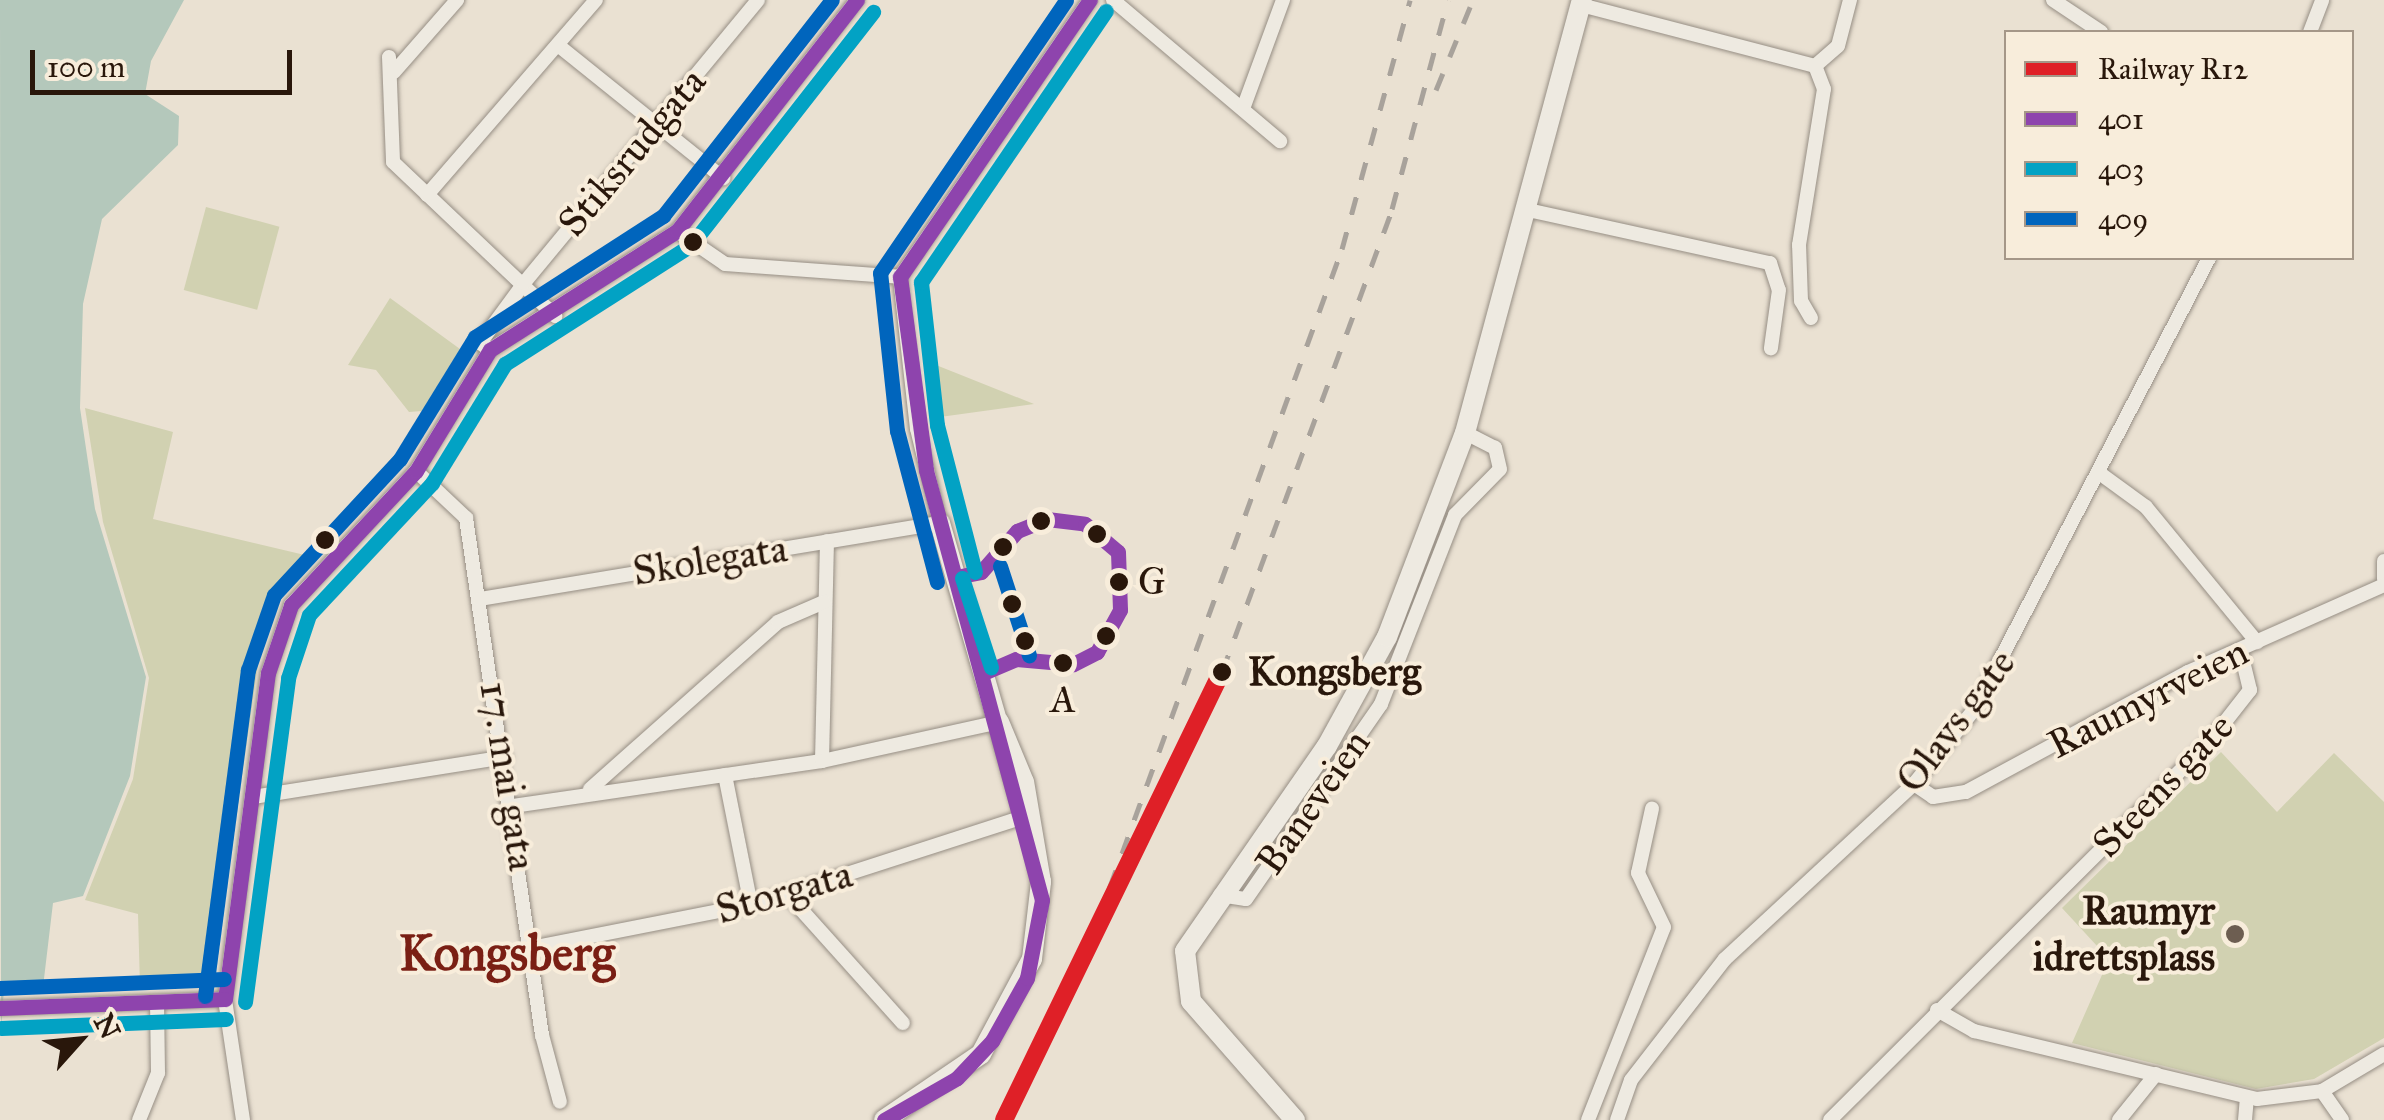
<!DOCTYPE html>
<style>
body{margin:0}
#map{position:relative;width:2384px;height:1120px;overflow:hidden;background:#eae1d2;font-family:"IM FELL Great Primer",serif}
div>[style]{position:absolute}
.green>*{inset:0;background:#d1d1b1;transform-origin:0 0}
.water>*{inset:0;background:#b4c8bb}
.roads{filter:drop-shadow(0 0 2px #968e84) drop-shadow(0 0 2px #968e84)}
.minor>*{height:14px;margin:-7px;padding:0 7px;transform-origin:7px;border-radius:7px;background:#eeeae1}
.secondary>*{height:20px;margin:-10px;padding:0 10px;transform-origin:10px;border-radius:10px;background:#eeeae1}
.rail>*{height:5px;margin-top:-2.5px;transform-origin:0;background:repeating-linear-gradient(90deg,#a8a29b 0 18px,transparent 0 36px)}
.bus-1>*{height:15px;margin:-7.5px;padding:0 7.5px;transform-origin:7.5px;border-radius:7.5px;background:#8e44ad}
.bus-2>*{height:15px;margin:-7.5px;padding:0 7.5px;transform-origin:7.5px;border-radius:7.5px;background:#02a2c4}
.bus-3>*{height:15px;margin:-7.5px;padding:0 7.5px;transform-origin:7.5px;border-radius:7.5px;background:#0065bd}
.rail-1>*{height:18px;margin:-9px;padding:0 9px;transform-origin:9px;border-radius:9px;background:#df2027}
.dots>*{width:28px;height:28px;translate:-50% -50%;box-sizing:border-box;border:5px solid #f8eddb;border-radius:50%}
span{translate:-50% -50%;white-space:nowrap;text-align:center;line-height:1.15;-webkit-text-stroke:8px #f8eddb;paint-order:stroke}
.bus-label{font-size:38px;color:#29170b}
.left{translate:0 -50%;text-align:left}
.street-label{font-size:40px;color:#29170b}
.stop-label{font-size:40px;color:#29170b;font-weight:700}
.poi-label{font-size:40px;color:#29170b;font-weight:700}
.right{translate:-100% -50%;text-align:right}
.district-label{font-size:50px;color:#7a1f14;font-weight:700}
.legend{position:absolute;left:2004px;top:30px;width:350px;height:230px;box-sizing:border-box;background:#f8eddb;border:2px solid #a59788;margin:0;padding:12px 18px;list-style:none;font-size:30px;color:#29170b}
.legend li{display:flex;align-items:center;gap:20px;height:50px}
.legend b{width:50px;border:2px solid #a59788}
.north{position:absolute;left:30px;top:990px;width:100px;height:100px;-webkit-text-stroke:8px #f8eddb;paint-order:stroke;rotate:63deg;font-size:28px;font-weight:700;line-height:40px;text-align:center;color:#29170b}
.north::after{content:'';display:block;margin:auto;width:35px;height:45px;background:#29170b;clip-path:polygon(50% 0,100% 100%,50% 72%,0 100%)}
.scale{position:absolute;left:30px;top:50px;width:262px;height:45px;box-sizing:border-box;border:5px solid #29170b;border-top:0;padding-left:12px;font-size:30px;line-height:35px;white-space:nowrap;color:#29170b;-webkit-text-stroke:8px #f8eddb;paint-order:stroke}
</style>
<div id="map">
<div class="green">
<i style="left:206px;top:207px;width:76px;height:86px;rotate:15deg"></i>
<i style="clip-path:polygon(390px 298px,460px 349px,422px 411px,409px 412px,376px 370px,348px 365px)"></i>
<i style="clip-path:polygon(931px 363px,1034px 404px,940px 417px)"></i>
<i style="clip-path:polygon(85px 408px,173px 432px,153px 519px,309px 556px,267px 601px,213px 981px,140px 987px,138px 914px,85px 900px,133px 779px,149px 678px,103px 522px)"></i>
<i style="clip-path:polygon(2221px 752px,2277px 812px,2334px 753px,2384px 802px,2384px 1038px,2314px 1079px,2256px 1089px,2072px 1043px,2109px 959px,2062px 908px)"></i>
</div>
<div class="water">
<i style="clip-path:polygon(0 0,184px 0,151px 61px,145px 94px,179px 116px,178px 145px,102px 219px,83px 304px,80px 408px,95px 509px,146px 677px,130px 776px,83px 896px,53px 903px,43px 987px,4px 989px,1px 1030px)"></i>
</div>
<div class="roads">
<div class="minor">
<i style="left:1113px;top:0;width:219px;rotate:40.2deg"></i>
<i style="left:2053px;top:0;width:58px;rotate:33.7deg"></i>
<i style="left:1581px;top:5px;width:242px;rotate:14.6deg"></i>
<i style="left:1815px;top:66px;width:30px;rotate:-41deg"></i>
<i style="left:1838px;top:46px;width:48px;rotate:-75.4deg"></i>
<i style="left:2310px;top:32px;width:34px;rotate:-69deg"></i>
<i style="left:559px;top:46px;width:211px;rotate:38.8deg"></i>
<i style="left:389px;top:57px;width:105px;rotate:87.8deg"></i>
<i style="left:393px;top:162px;width:224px;rotate:43.5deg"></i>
<i style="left:394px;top:72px;width:96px;rotate:-48.8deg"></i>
<i style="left:1244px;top:106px;width:113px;rotate:-69.8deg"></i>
<i style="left:427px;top:195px;width:258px;rotate:-49.1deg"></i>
<i style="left:1528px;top:210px;width:248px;rotate:12.4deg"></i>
<i style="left:1770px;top:263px;width:28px;rotate:72deg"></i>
<i style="left:1779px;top:290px;width:59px;rotate:97.9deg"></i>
<i style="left:677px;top:231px;width:58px;rotate:34.5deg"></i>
<i style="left:725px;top:264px;width:175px;rotate:4.2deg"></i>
<i style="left:1811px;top:318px;width:20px;rotate:-120deg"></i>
<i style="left:1801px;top:301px;width:56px;rotate:-92deg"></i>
<i style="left:1799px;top:245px;width:158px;rotate:-80.9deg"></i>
<i style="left:1824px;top:89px;width:25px;rotate:-111deg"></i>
<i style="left:490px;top:350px;width:12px;rotate:-145deg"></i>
<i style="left:480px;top:343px;width:74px;rotate:-53.7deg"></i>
<i style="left:524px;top:283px;width:367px;rotate:-50.4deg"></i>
<i style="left:416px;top:471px;width:69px;rotate:43.2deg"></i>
<i style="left:466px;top:518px;width:523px;rotate:81.64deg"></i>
<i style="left:542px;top:1035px;width:69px;rotate:75deg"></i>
<i style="left:2098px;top:472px;width:59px;rotate:36.1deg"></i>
<i style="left:2146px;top:507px;width:175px;rotate:50.6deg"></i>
<i style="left:2384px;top:561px;width:18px;rotate:90deg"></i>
<i style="left:480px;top:599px;width:466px;rotate:-9.4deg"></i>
<i style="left:940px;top:523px;width:97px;rotate:-103.7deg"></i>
<i style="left:917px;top:429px;width:153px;rotate:-96.4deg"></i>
<i style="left:900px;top:277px;width:336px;rotate:-55.6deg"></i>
<i style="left:822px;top:761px;width:220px;rotate:-88.7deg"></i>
<i style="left:725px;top:775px;width:133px;rotate:78.7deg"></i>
<i style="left:1914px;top:784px;width:23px;rotate:34deg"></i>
<i style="left:1933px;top:797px;width:33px;rotate:-9deg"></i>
<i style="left:1966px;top:792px;width:252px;rotate:-28.4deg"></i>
<i style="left:2188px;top:672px;width:214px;rotate:-23.9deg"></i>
<i style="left:590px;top:789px;width:251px;rotate:-41.6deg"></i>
<i style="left:778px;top:622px;width:50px;rotate:-23.5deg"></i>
<i style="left:253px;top:797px;width:255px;rotate:-9deg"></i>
<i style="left:513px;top:806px;width:312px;rotate:-8.3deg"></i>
<i style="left:822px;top:761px;width:181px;rotate:-12.4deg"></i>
<i style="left:788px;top:895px;width:172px;rotate:48.1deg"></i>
<i style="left:1220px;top:895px;width:26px;rotate:9deg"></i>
<i style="left:1246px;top:899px;width:237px;rotate:-55.3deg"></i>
<i style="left:1381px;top:704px;width:203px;rotate:-68.6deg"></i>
<i style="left:1455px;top:515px;width:64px;rotate:-45.6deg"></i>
<i style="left:1500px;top:469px;width:22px;rotate:-103deg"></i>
<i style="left:1495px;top:448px;width:34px;rotate:-153deg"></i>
<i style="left:536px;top:947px;width:219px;rotate:-11.1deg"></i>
<i style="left:751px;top:905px;width:289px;rotate:-17.9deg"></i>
<i style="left:0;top:1008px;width:225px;rotate:-2.3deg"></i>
<i style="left:1937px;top:1010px;width:43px;rotate:29.6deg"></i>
<i style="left:1974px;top:1031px;width:291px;rotate:13.5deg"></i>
<i style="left:2257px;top:1099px;width:65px;rotate:-7deg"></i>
<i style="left:2322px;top:1091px;width:72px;rotate:-30.8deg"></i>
<i style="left:2322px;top:1091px;width:35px;rotate:55deg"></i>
<i style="left:139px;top:1120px;width:51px;rotate:-68deg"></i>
<i style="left:158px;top:1073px;width:71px;rotate:-90.8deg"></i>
<i style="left:243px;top:1120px;width:122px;rotate:-98.5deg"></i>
<i style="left:225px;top:999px;width:329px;rotate:-82.5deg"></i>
<i style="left:268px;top:673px;width:72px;rotate:-71.3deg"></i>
<i style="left:291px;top:605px;width:183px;rotate:-47deg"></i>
<i style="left:416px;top:471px;width:142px;rotate:-58.6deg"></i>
<i style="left:490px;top:350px;width:222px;rotate:-32.5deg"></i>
<i style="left:677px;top:231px;width:293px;rotate:-52.1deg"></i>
<i style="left:1588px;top:1120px;width:207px;rotate:-68.5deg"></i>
<i style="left:1664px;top:927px;width:60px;rotate:-115.7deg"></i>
<i style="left:1638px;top:873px;width:66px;rotate:-77.7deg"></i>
<i style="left:1617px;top:1120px;width:42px;rotate:-70.7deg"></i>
<i style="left:1631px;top:1080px;width:153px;rotate:-52.2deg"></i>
<i style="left:1725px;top:959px;width:258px;rotate:-42.8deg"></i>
<i style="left:1914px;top:784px;width:95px;rotate:-51deg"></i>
<i style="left:1974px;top:710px;width:509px;rotate:-62.53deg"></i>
<i style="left:1830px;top:1120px;width:537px;rotate:-44.92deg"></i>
<i style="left:2210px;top:741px;width:65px;rotate:-51.9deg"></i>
<i style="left:2250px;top:690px;width:42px;rotate:-103.7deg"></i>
<i style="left:2119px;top:1120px;width:59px;rotate:-51.2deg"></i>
<i style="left:2245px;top:1120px;width:22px;rotate:-85deg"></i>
</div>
<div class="secondary">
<i style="left:940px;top:523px;width:297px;rotate:73.9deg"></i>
<i style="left:884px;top:1120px;width:117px;rotate:-34.2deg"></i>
<i style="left:981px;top:1054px;width:108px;rotate:-61.8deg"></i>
<i style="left:1032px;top:959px;width:78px;rotate:-83.3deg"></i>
<i style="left:1041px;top:882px;width:101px;rotate:-99.6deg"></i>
<i style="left:1024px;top:782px;width:65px;rotate:-112.6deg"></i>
<i style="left:1295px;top:1120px;width:158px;rotate:-131.2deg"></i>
<i style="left:1191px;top:1001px;width:50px;rotate:-96.8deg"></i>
<i style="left:1185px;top:951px;width:249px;rotate:-55.3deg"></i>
<i style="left:1327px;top:746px;width:124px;rotate:-61.2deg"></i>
<i style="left:1387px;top:637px;width:218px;rotate:-69.1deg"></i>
<i style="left:1465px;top:433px;width:449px;rotate:-74.9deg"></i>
</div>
</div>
<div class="rail">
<i style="left:1436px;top:90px;width:97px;rotate:-67.7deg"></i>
<i style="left:1222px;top:672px;width:493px;rotate:-69.8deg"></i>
<i style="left:1392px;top:209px;width:216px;rotate:-75deg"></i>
<i style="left:1085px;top:955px;width:751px;rotate:-70deg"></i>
<i style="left:1342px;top:249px;width:258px;rotate:-74.7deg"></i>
</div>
<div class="bus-1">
<i style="left:956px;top:577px;width:25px;rotate:-11deg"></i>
<i style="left:981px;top:572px;width:55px;rotate:-48.7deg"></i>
<i style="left:1017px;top:531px;width:32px;rotate:-22deg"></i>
<i style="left:1047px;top:519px;width:38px;rotate:7deg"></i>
<i style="left:1085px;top:524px;width:43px;rotate:40.3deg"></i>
<i style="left:1118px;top:552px;width:58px;rotate:88deg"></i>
<i style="left:1120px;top:610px;width:48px;rotate:118.7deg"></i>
<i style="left:1097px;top:652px;width:27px;rotate:153deg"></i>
<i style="left:1073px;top:664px;width:57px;rotate:-175deg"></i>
<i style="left:1016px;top:659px;width:34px;rotate:157deg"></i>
<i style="left:225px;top:999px;width:329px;rotate:-82.5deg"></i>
<i style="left:268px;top:673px;width:72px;rotate:-71.3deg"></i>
<i style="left:291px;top:605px;width:183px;rotate:-47deg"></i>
<i style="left:416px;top:471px;width:142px;rotate:-58.6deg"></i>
<i style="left:490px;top:350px;width:222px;rotate:-32.5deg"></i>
<i style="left:677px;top:231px;width:293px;rotate:-52.1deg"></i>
<i style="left:0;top:1008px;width:225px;rotate:-2.3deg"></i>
<i style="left:884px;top:1120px;width:84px;rotate:-29.9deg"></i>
<i style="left:957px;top:1078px;width:51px;rotate:-46.6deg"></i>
<i style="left:992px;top:1041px;width:72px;rotate:-60.9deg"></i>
<i style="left:1027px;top:978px;width:79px;rotate:-79.1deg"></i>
<i style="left:1042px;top:900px;width:446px;rotate:-105.1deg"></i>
<i style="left:926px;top:469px;width:194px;rotate:-97.7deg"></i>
<i style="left:900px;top:277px;width:336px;rotate:-55.6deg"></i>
</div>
<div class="bus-2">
<i style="left:975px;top:572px;width:152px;rotate:-104.5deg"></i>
<i style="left:937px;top:425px;width:144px;rotate:-96.4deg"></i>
<i style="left:921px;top:282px;width:328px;rotate:-55.7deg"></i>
<i style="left:962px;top:578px;width:94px;rotate:72deg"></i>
<i style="left:245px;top:1002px;width:327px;rotate:-82.4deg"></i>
<i style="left:288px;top:678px;width:66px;rotate:-71.6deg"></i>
<i style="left:309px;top:615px;width:180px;rotate:-47deg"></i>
<i style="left:432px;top:483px;width:140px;rotate:-58.5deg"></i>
<i style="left:505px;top:364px;width:221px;rotate:-32.6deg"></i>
<i style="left:691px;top:245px;width:296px;rotate:-52deg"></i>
<i style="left:1px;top:1028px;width:225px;rotate:-2.3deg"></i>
</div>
<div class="bus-3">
<i style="left:1000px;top:566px;width:94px;rotate:72deg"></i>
<i style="left:937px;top:582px;width:156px;rotate:-104.8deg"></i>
<i style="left:897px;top:431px;width:159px;rotate:-96.1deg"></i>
<i style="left:880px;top:273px;width:330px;rotate:-55.7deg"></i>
<i style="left:0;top:988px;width:224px;rotate:-2.3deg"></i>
<i style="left:205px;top:996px;width:329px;rotate:-82.5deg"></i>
<i style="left:248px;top:670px;width:79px;rotate:-70.9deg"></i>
<i style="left:274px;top:595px;width:185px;rotate:-47.2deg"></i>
<i style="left:400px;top:459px;width:143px;rotate:-58.4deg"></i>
<i style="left:475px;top:337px;width:224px;rotate:-32.8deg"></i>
<i style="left:663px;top:216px;width:274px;rotate:-52deg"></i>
</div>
<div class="rail-1">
<i style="left:1004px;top:1120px;width:498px;rotate:-64.1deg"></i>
</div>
<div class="dots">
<i style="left:693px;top:242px;background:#29170b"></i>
<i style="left:1041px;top:521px;background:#29170b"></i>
<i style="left:1097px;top:534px;background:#29170b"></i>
<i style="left:325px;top:540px;background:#29170b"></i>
<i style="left:1003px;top:547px;background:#29170b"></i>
<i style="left:1119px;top:582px;background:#29170b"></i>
<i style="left:1012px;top:604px;background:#29170b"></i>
<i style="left:1106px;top:636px;background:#29170b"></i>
<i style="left:1025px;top:641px;background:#29170b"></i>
<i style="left:1063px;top:663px;background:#29170b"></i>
<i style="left:1222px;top:672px;background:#29170b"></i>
<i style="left:2235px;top:934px;background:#6d5e51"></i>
</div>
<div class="bus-label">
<span class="left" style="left:1138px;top:582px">G</span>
<span style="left:1063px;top:700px">A</span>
</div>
<div class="street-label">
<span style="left:632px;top:152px;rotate:-50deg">Stiksrudgata</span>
<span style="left:710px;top:560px;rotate:-9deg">Skolegata</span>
<span style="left:2148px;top:698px;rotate:-27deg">Raumyrveien</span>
<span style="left:1956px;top:721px;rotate:-53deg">Olavs gate</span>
<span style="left:508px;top:776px;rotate:81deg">17. mai gata</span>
<span style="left:2163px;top:785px;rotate:-46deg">Steens gate</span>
<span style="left:1313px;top:802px;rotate:-55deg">Baneveien</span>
<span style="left:784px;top:892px;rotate:-16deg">Storgata</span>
</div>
<div class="stop-label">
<span class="left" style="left:1248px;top:672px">Kongsberg</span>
</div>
<div class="poi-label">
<span class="right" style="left:2215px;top:934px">Raumyr<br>idrettsplass</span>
</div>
<div class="district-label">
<span style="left:507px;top:954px">Kongsberg</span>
</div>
<ul class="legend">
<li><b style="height:12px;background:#df2027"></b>Railway R12</li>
<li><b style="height:12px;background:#8e44ad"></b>401</li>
<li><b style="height:12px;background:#02a2c4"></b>403</li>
<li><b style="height:12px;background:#0065bd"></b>409</li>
</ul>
<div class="north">N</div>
<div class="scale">100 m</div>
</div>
